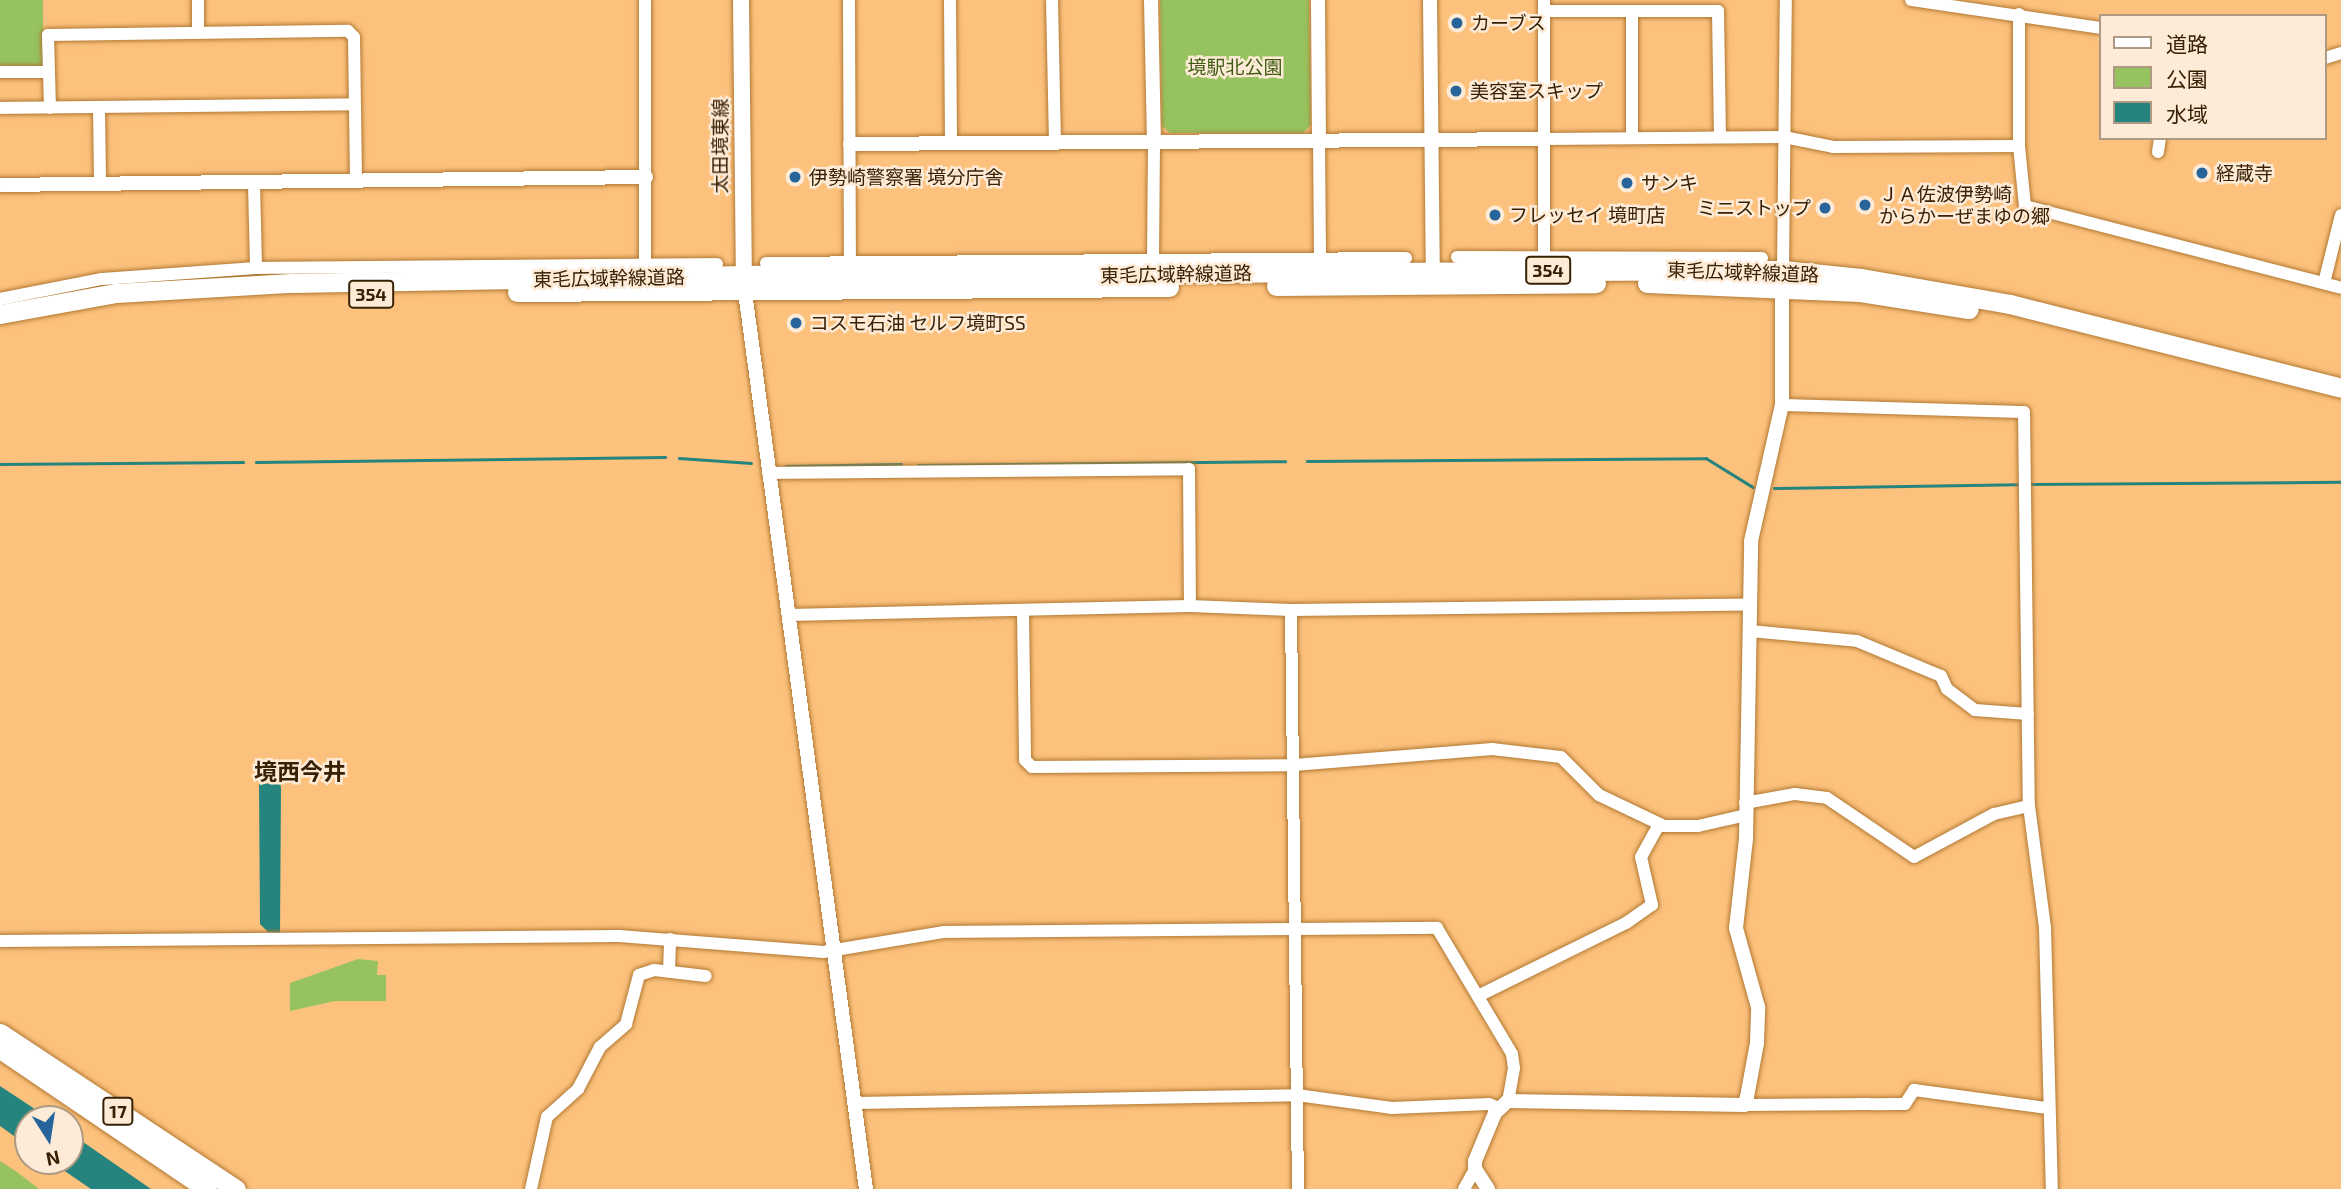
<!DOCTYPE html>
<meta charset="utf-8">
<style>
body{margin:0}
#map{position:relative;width:2341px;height:1189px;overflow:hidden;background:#fcc17c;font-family:"Exo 2","Noto Sans JP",sans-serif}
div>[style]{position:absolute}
.green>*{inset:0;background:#96c35f;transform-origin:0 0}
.water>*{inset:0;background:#26847e}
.stream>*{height:2.5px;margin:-1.25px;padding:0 1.25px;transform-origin:1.25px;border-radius:1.25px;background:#26847e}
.roads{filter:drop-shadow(0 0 2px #b17934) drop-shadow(0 0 2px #b17934)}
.minor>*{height:12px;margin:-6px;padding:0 6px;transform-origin:6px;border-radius:6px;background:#fff}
.tertiary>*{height:14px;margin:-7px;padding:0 7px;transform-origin:7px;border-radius:7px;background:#fff}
.secondary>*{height:16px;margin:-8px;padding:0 8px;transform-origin:8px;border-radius:8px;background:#fff}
.trunk>*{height:19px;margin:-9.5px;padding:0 9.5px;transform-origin:9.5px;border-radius:9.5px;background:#fff}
.dots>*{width:19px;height:19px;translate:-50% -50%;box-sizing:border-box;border:4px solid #fdebd7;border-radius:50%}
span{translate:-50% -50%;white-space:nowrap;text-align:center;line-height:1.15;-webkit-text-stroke:5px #fdebd7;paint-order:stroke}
.shield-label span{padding:2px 5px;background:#fdebd7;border:2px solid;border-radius:5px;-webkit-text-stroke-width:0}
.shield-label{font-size:18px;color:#372003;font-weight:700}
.poi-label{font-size:19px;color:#372003}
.left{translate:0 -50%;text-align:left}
.right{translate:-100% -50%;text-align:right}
.park-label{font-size:19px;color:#3e5b12}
.street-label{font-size:19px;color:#372003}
.quarter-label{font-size:23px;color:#372003;font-weight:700}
.legend{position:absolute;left:2099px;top:14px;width:228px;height:126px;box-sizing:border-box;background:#fdebd7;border:2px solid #ae9a82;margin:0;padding:9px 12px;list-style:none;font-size:21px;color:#372003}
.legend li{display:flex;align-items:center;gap:14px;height:35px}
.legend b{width:35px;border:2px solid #ae9a82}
.north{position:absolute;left:14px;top:1105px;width:70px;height:70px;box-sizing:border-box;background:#fdebd7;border:2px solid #ae9a82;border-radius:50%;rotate:168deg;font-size:19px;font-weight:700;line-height:28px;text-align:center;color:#372003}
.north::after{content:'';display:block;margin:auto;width:24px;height:32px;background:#27649b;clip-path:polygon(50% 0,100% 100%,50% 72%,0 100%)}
</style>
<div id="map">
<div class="green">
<i style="left:0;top:0;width:43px;height:69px"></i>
<i style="clip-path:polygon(1160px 0,1309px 0,1311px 125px,1303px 133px,1170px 133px,1162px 126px)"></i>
<i style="clip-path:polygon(358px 959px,378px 961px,377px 975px,386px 975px,386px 1001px,335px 1001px,290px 1011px,290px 983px)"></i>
<i style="clip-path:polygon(0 1161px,17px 1172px,39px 1189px,0 1189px)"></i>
</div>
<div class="water">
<i style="clip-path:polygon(280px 783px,281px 788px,280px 933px,268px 932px,260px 924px,259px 784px)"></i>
<i style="clip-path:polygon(0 1086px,50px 1119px,28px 1119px,28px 1146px,0 1126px)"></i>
<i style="clip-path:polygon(70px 1133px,151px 1189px,91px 1189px,50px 1161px,70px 1161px)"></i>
</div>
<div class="stream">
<i style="left:679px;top:458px;width:72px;rotate:4deg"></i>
<i style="left:1307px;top:461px;width:399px;rotate:-0.4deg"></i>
<i style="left:1706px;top:458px;width:55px;rotate:31.7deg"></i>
<i style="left:256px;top:462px;width:409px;rotate:-0.7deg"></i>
<i style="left:0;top:464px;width:243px;rotate:-0.5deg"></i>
<i style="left:918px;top:465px;width:367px;rotate:-0.6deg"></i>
<i style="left:786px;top:466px;width:115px;rotate:-1deg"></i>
<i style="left:2029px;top:484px;width:312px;rotate:-0.4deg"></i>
<i style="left:1774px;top:488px;width:244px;rotate:-0.9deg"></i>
</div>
<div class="roads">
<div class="minor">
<i style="left:198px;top:0;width:33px;rotate:90deg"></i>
<i style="left:849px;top:0;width:262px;rotate:89.8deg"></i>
<i style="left:950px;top:0;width:143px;rotate:89.6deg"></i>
<i style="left:1052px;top:0;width:142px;rotate:88.8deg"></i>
<i style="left:1544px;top:0;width:255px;rotate:90deg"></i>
<i style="left:1911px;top:0;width:192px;rotate:8.4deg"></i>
<i style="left:1544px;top:11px;width:174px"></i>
<i style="left:1718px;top:11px;width:125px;rotate:89.1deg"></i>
<i style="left:1632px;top:11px;width:126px;rotate:90deg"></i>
<i style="left:2019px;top:14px;width:132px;rotate:90deg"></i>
<i style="left:2019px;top:146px;width:60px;rotate:84.3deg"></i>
<i style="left:2025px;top:206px;width:326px;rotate:14.5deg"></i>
<i style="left:2325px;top:58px;width:17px;rotate:-17deg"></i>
<i style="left:0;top:72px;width:49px"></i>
<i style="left:0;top:108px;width:354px;rotate:-0.6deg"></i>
<i style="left:50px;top:108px;width:73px;rotate:-91.6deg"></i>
<i style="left:48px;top:35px;width:300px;rotate:-0.8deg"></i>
<i style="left:348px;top:31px;width:8px;rotate:45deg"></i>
<i style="left:354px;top:37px;width:145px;rotate:89.2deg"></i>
<i style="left:99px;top:108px;width:76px;rotate:89.2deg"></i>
<i style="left:1544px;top:139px;width:240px;rotate:-0.5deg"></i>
<i style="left:1784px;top:137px;width:50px;rotate:11.5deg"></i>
<i style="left:1833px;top:147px;width:186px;rotate:-0.3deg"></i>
<i style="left:1319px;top:140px;width:117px;rotate:89.5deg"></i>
<i style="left:2158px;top:152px;width:14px;rotate:-82deg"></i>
<i style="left:254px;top:184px;width:84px;rotate:88.6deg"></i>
<i style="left:1457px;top:257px;width:305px;rotate:0.2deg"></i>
<i style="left:1153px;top:259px;width:117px;rotate:-89.5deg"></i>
<i style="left:766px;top:263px;width:640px;rotate:-0.45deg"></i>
<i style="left:645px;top:264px;width:264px;rotate:-90deg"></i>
<i style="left:1783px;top:270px;width:270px;rotate:-89.4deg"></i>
<i style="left:2324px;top:283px;width:70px;rotate:-76deg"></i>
<i style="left:0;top:299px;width:104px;rotate:-11.1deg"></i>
<i style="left:102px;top:279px;width:154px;rotate:-4.1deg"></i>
<i style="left:256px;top:268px;width:461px;rotate:-0.5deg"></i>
<i style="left:1782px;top:405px;width:242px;rotate:1.7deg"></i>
<i style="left:2024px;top:412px;width:394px;rotate:89.3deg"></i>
<i style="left:2029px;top:806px;width:123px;rotate:82.5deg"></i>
<i style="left:2045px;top:928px;width:261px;rotate:88.5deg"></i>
<i style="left:768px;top:473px;width:421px;rotate:-0.5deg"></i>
<i style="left:1189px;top:469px;width:137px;rotate:89.6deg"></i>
<i style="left:1291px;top:610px;width:579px;rotate:89.31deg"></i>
<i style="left:1023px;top:612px;width:148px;rotate:89.2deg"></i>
<i style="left:1025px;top:760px;width:10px;rotate:45deg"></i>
<i style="left:1032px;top:767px;width:262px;rotate:-0.4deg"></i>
<i style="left:1294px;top:765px;width:199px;rotate:-4.6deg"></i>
<i style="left:1492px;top:749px;width:69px;rotate:6.6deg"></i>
<i style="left:1561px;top:757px;width:54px;rotate:45deg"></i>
<i style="left:1599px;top:795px;width:72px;rotate:25.5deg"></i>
<i style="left:1664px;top:826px;width:34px"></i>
<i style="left:1698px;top:826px;width:49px;rotate:-12.9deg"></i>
<i style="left:788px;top:615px;width:402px;rotate:-1.3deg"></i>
<i style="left:1190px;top:606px;width:101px;rotate:2.3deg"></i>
<i style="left:1291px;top:610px;width:459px;rotate:-0.7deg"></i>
<i style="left:1750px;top:631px;width:107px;rotate:5.3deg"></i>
<i style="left:1857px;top:641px;width:91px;rotate:22.6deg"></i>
<i style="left:1941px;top:676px;width:14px;rotate:65deg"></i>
<i style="left:1947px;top:689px;width:35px;rotate:37deg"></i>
<i style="left:1975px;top:710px;width:53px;rotate:4.3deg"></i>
<i style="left:1745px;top:803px;width:51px;rotate:-10.2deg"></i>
<i style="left:1795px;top:794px;width:32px;rotate:7deg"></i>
<i style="left:1827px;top:798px;width:105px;rotate:34.1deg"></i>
<i style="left:1914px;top:857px;width:91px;rotate:-28.3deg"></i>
<i style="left:1994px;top:814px;width:36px;rotate:-13deg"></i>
<i style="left:0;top:941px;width:619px;rotate:-0.46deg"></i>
<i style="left:619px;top:936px;width:205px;rotate:4.5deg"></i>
<i style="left:823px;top:952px;width:123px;rotate:-9.4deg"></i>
<i style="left:944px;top:932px;width:493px;rotate:-0.5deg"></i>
<i style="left:1437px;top:928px;width:147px;rotate:59.2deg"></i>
<i style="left:1512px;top:1054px;width:14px;rotate:82deg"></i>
<i style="left:1514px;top:1068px;width:34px;rotate:100deg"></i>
<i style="left:669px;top:971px;width:32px;rotate:-88deg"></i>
<i style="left:1480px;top:995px;width:163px;rotate:-26.3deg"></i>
<i style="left:1626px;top:923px;width:32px;rotate:-35deg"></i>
<i style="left:1652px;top:905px;width:49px;rotate:-102.9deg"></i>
<i style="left:1641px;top:857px;width:38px;rotate:-61deg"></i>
<i style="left:856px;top:1103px;width:441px;rotate:-1deg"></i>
<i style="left:1297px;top:1095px;width:96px;rotate:7.8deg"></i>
<i style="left:1392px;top:1108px;width:97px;rotate:-2.4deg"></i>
<i style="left:1489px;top:1104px;width:11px;rotate:22deg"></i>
<i style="left:1744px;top:1105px;width:161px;rotate:-0.4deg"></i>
<i style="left:1905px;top:1104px;width:17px;rotate:-57deg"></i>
<i style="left:1914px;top:1090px;width:135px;rotate:7.7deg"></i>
<i style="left:531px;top:1189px;width:74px;rotate:-77.5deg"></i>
<i style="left:547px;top:1117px;width:42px;rotate:-42.1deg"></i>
<i style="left:578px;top:1089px;width:47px;rotate:-62.4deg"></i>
<i style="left:600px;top:1047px;width:35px;rotate:-41deg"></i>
<i style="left:626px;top:1024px;width:51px;rotate:-75.1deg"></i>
<i style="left:639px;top:975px;width:16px;rotate:-18deg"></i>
<i style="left:654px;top:970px;width:52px;rotate:6.6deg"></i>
<i style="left:1464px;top:1189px;width:23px;rotate:-61deg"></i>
</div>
<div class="tertiary">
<i style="left:1151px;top:0;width:142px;rotate:88.8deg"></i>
<i style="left:1318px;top:0;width:140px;rotate:89.6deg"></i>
<i style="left:1430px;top:0;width:281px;rotate:89.4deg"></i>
<i style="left:850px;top:144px;width:694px;rotate:-0.41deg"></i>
<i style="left:0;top:185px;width:646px;rotate:-0.71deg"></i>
<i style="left:745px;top:292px;width:905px;rotate:82.32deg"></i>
<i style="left:1488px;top:1189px;width:24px;rotate:-123deg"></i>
<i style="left:1475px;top:1169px;width:8px;rotate:-90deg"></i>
<i style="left:1475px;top:1161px;width:52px;rotate:-67.4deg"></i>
<i style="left:1495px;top:1113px;width:18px;rotate:-43deg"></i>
<i style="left:1508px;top:1101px;width:236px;rotate:1deg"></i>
<i style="left:1744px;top:1105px;width:9px;rotate:-69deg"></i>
<i style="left:1747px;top:1097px;width:55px;rotate:-79.5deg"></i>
<i style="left:1757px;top:1043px;width:36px;rotate:-88deg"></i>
<i style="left:1758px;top:1007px;width:82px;rotate:-105.6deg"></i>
<i style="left:1736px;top:928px;width:90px;rotate:-83.6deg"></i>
<i style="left:1746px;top:839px;width:298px;rotate:-89deg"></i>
<i style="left:1751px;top:541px;width:139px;rotate:-77.2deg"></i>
<i style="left:1782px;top:405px;width:123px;rotate:-90deg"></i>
</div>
<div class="secondary">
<i style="left:741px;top:0;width:286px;rotate:89.4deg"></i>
</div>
<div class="trunk">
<i style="left:1647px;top:283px;width:213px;rotate:2.4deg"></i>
<i style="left:1860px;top:292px;width:110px;rotate:8.9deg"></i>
<i style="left:1276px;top:286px;width:320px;rotate:-0.5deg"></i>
<i style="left:517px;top:292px;width:652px;rotate:-0.44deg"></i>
<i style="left:0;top:314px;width:118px;rotate:-10.3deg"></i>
<i style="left:116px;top:293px;width:176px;rotate:-3.3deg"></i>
<i style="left:292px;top:283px;width:471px;rotate:-1deg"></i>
<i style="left:763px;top:275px;width:1020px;rotate:-0.28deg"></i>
<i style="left:1783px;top:270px;width:78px;rotate:5.9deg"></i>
<i style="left:1861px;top:278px;width:151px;rotate:9.9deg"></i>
<i style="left:2010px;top:304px;width:341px;rotate:14.2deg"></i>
<i style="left:0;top:1033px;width:283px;rotate:33.5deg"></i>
<i style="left:0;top:1049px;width:250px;rotate:34.1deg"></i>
</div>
</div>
<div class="dots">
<i style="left:1457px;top:23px;background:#27649b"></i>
<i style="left:1456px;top:91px;background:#27649b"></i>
<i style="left:2202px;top:173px;background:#27649b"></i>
<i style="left:795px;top:177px;background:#27649b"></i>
<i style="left:1627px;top:183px;background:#27649b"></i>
<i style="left:1865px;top:205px;background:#27649b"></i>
<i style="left:1825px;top:208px;background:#27649b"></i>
<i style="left:1495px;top:215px;background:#27649b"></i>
<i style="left:796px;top:323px;background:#27649b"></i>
</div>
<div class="shield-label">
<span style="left:1548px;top:270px">354</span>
<span style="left:371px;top:294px">354</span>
<span style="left:118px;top:1111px">17</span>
</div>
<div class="poi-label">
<span class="left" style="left:1471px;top:23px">カーブス</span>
<span class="left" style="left:1470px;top:91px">美容室スキップ</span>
<span class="left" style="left:2216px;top:173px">経蔵寺</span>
<span class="left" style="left:809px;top:177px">伊勢崎警察署 境分庁舎</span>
<span class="left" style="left:1641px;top:183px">サンキ</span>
<span class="left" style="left:1879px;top:205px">ＪＡ佐波伊勢崎<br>からかーぜまゆの郷</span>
<span class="right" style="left:1811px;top:208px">ミニストップ</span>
<span class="left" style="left:1509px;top:215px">フレッセイ 境町店</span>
<span class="left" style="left:810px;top:323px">コスモ石油 セルフ境町SS</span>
</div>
<div class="park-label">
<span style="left:1235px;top:67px">境駅北公園</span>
</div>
<div class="street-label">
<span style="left:720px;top:146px;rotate:-90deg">太田境東線</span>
<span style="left:1743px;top:272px;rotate:2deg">東毛広域幹線道路</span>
<span style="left:1176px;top:274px;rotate:-1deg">東毛広域幹線道路</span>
<span style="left:609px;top:278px;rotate:-1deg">東毛広域幹線道路</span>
</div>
<div class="quarter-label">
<span style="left:300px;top:771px">境西今井</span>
</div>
<ul class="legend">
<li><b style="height:9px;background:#fff"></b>道路</li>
<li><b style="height:19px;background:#96c35f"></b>公園</li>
<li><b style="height:19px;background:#26847e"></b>水域</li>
</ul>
<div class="north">N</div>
</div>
